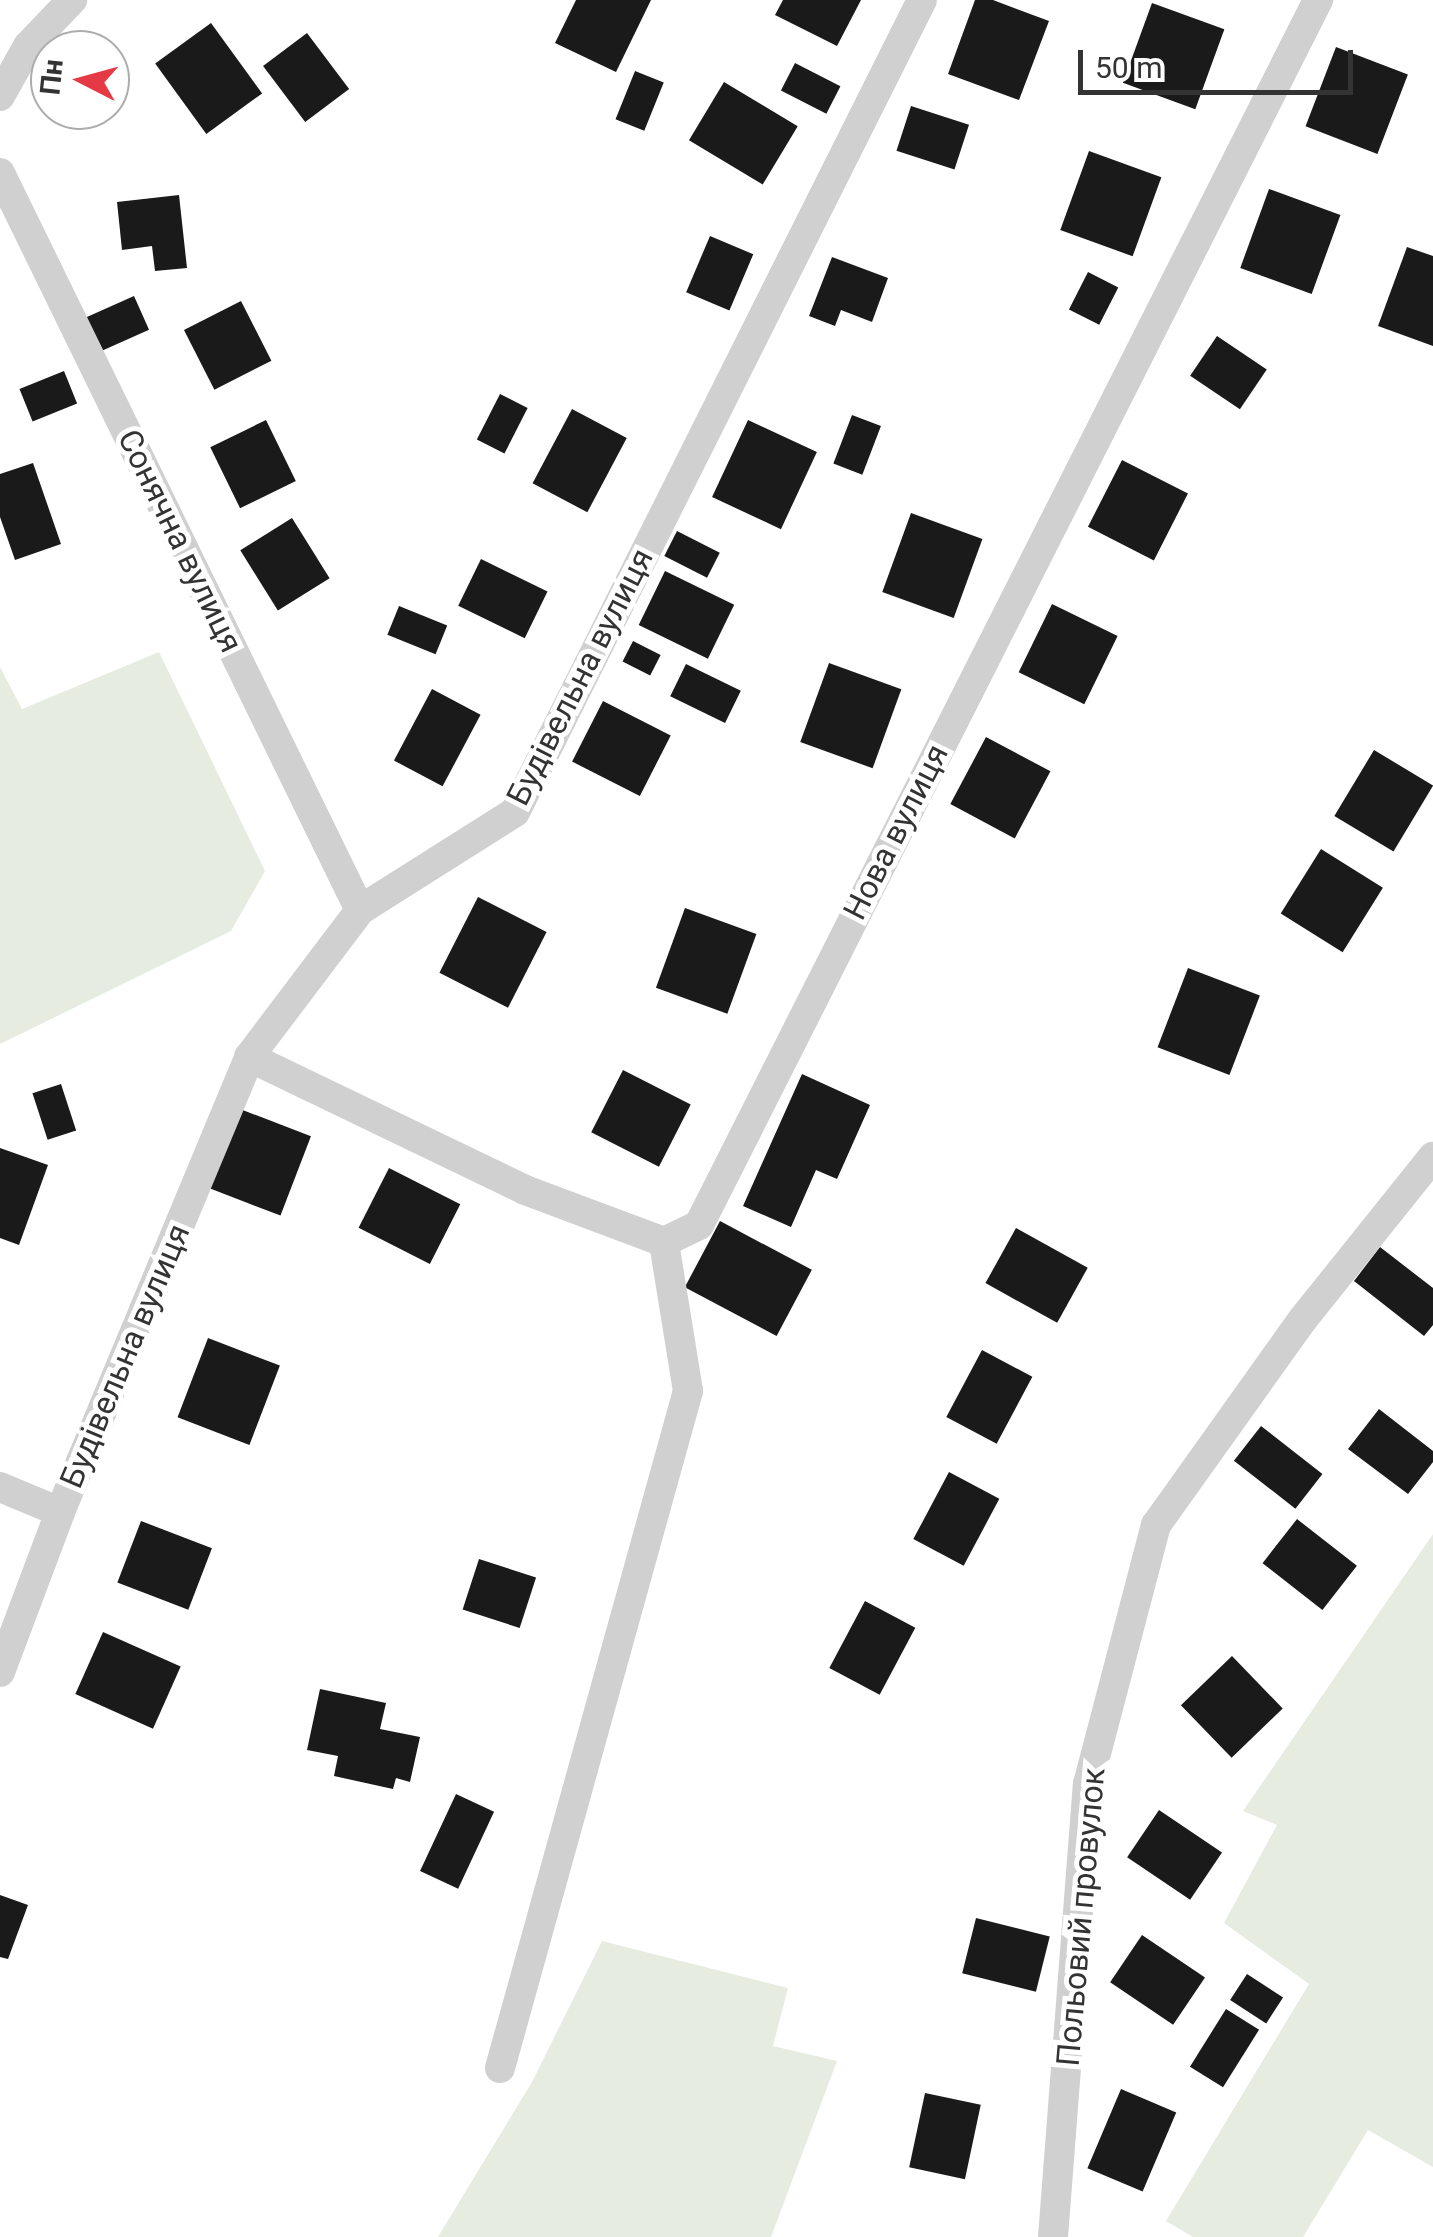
<!DOCTYPE html>
<meta charset="utf-8">
<style>
body{margin:0}
#map{position:relative;width:1433px;height:2237px;overflow:hidden;background:#fff;font-family:Roboto,sans-serif}
div>[style]{position:absolute}
.green>*{inset:0;background:#e6ecdf}
.building>*{inset:0;background:#1a1a1a;transform-origin:0 0}
.street>*{height:30px;margin:-15px;padding:0 15px;transform-origin:15px;border-radius:15px;background:#d0d0d0}
span{translate:-50% -50%;white-space:nowrap;text-align:center;line-height:1.15;-webkit-text-stroke:10px #fff;paint-order:stroke}
.street-label{font-size:32px;color:#333}
.north{position:absolute;left:30px;top:30px;width:100px;height:100px;box-sizing:border-box;background:#fff;border:2px solid #adadad;border-radius:50%;rotate:276deg;font-size:28px;font-weight:700;line-height:40px;text-align:center;color:#333}
.north::after{content:'';display:block;margin:auto;width:35px;height:45px;background:#e63946;clip-path:polygon(50% 0,100% 100%,50% 72%,0 100%)}
.scale{position:absolute;left:1078px;top:50px;width:275px;height:45px;box-sizing:border-box;border:5px solid #333;border-top:0;padding-left:12px;font-size:30px;line-height:35px;white-space:nowrap;color:#333;-webkit-text-stroke:8px #fff;paint-order:stroke}
</style>
<div id="map">
<div class="green">
<i style="clip-path:polygon(159px 652px,265px 871px,231px 931px,0 1044px,0 667px,22px 709px)"></i>
<i style="clip-path:polygon(1433px 1534px,1433px 2167px,1368px 2130px,1303px 2237px,1193px 2237px,1166px 2221px,1309px 1984px,1224px 1923px,1277px 1825px,1243px 1811px)"></i>
<i style="clip-path:polygon(602px 1941px,788px 1988px,773px 2046px,837px 2061px,771px 2237px,438px 2237px,532px 2082px)"></i>
</div>
<div class="building">
<i style="clip-path:polygon(576px 0,651px 0,616px 72px,555px 43px)"></i>
<i style="clip-path:polygon(783px 0,861px 0,837px 46px,775px 15px)"></i>
<i style="clip-path:polygon(975px 0,993px 0,1049px 21px,1019px 100px,948px 74px)"></i>
<i style="left:1152px;top:3px;width:77px;height:85px;rotate:20deg"></i>
<i style="left:211px;top:23px;width:87px;height:69px;rotate:54deg"></i>
<i style="left:307px;top:33px;width:70px;height:55px;rotate:53deg"></i>
<i style="left:1336px;top:47px;width:77px;height:85px;rotate:21deg"></i>
<i style="left:795px;top:63px;width:51px;height:31px;rotate:27deg"></i>
<i style="left:635px;top:71px;width:31px;height:52px;rotate:22deg"></i>
<i style="left:724px;top:82px;width:86px;height:68px;rotate:31deg"></i>
<i style="left:911px;top:106px;width:61px;height:47px;rotate:18deg"></i>
<i style="left:1089px;top:151px;width:77px;height:84px;rotate:20deg"></i>
<i style="left:1269px;top:189px;width:76px;height:84px;rotate:20deg"></i>
<i style="clip-path:polygon(179px 195px,187px 268px,155px 271px,152px 246px,122px 250px,117px 202px)"></i>
<i style="left:710px;top:236px;width:47px;height:61px;rotate:23deg"></i>
<i style="clip-path:polygon(1407px 247px,1433px 256px,1433px 346px,1378px 326px)"></i>
<i style="clip-path:polygon(832px 257px,888px 278px,872px 322px,841px 310px,835px 326px,809px 316px)"></i>
<i style="left:1088px;top:272px;width:34px;height:42px;rotate:27deg"></i>
<i style="left:134px;top:296px;width:37px;height:54px;rotate:66deg"></i>
<i style="left:241px;top:301px;width:67px;height:64px;rotate:63deg"></i>
<i style="left:1217px;top:336px;width:60px;height:48px;rotate:34deg"></i>
<i style="left:64px;top:371px;width:35px;height:48px;rotate:68deg"></i>
<i style="left:500px;top:394px;width:31px;height:51px;rotate:27deg"></i>
<i style="left:572px;top:409px;width:62px;height:84px;rotate:28deg"></i>
<i style="left:852px;top:415px;width:31px;height:52px;rotate:21deg"></i>
<i style="left:266px;top:420px;width:68px;height:62px;rotate:64deg"></i>
<i style="left:748px;top:420px;width:76px;height:85px;rotate:25deg"></i>
<i style="left:1122px;top:460px;width:74px;height:75px;rotate:27deg"></i>
<i style="clip-path:polygon(33px 463px,61px 544px,15px 560px,0 517px,0 474px)"></i>
<i style="left:911px;top:513px;width:76px;height:84px;rotate:20deg"></i>
<i style="left:292px;top:518px;width:71px;height:61px;rotate:58deg"></i>
<i style="left:677px;top:531px;width:48px;height:28px;rotate:27deg"></i>
<i style="left:481px;top:559px;width:74px;height:52px;rotate:26deg"></i>
<i style="left:665px;top:571px;width:77px;height:60px;rotate:26deg"></i>
<i style="left:1052px;top:604px;width:73px;height:76px;rotate:26deg"></i>
<i style="left:399px;top:606px;width:52px;height:31px;rotate:22deg"></i>
<i style="left:633px;top:641px;width:31px;height:23px;rotate:27deg"></i>
<i style="left:829px;top:663px;width:77px;height:84px;rotate:20deg"></i>
<i style="left:686px;top:664px;width:61px;height:36px;rotate:26deg"></i>
<i style="left:432px;top:689px;width:55px;height:81px;rotate:28deg"></i>
<i style="left:603px;top:701px;width:76px;height:68px;rotate:27deg"></i>
<i style="left:986px;top:737px;width:73px;height:76px;rotate:28deg"></i>
<i style="left:1374px;top:750px;width:69px;height:77px;rotate:31deg"></i>
<i style="left:1321px;top:849px;width:73px;height:76px;rotate:32deg"></i>
<i style="left:478px;top:897px;width:77px;height:85px;rotate:27deg"></i>
<i style="left:685px;top:908px;width:76px;height:85px;rotate:20deg"></i>
<i style="left:1188px;top:968px;width:77px;height:85px;rotate:21deg"></i>
<i style="left:623px;top:1070px;width:76px;height:70px;rotate:27deg"></i>
<i style="clip-path:polygon(802px 1074px,870px 1105px,837px 1179px,816px 1170px,791px 1227px,743px 1206px)"></i>
<i style="left:61px;top:1084px;width:49px;height:30px;rotate:72deg"></i>
<i style="left:240px;top:1109px;width:76px;height:85px;rotate:21deg"></i>
<i style="clip-path:polygon(0 1148px,48px 1165px,19px 1245px,0 1238px)"></i>
<i style="left:389px;top:1168px;width:80px;height:67px;rotate:27deg"></i>
<i style="left:720px;top:1221px;width:104px;height:75px;rotate:28deg"></i>
<i style="left:1016px;top:1228px;width:82px;height:63px;rotate:29deg"></i>
<i style="clip-path:polygon(1380px 1247px,1433px 1288px,1433px 1325px,1424px 1336px,1354px 1281px)"></i>
<i style="left:208px;top:1338px;width:77px;height:85px;rotate:21deg"></i>
<i style="left:982px;top:1350px;width:57px;height:76px;rotate:28deg"></i>
<i style="clip-path:polygon(1379px 1409px,1433px 1451px,1433px 1462px,1408px 1494px,1348px 1449px)"></i>
<i style="left:1261px;top:1426px;width:78px;height:44px;rotate:38deg"></i>
<i style="left:949px;top:1472px;width:57px;height:76px;rotate:28deg"></i>
<i style="left:1297px;top:1519px;width:76px;height:56px;rotate:38deg"></i>
<i style="left:141px;top:1521px;width:76px;height:66px;rotate:21deg"></i>
<i style="left:479px;top:1559px;width:60px;height:53px;rotate:18deg"></i>
<i style="left:865px;top:1601px;width:57px;height:76px;rotate:28deg"></i>
<i style="left:103px;top:1632px;width:85px;height:68px;rotate:24deg"></i>
<i style="left:1232px;top:1656px;width:73px;height:71px;rotate:46deg"></i>
<i style="clip-path:polygon(320px 1689px,386px 1703px,380px 1729px,420px 1737px,410px 1782px,396px 1778px,393px 1789px,334px 1776px,338px 1756px,307px 1750px)"></i>
<i style="left:456px;top:1794px;width:42px;height:85px;rotate:25deg"></i>
<i style="left:1159px;top:1810px;width:76px;height:57px;rotate:34deg"></i>
<i style="clip-path:polygon(0 1895px,28px 1905px,8px 1959px,0 1957px)"></i>
<i style="left:976px;top:1918px;width:76px;height:57px;rotate:14deg"></i>
<i style="left:1142px;top:1935px;width:76px;height:57px;rotate:34deg"></i>
<i style="left:1247px;top:1974px;width:43px;height:31px;rotate:33deg"></i>
<i style="left:1226px;top:2009px;width:39px;height:68px;rotate:32deg"></i>
<i style="left:1121px;top:2089px;width:60px;height:86px;rotate:23deg"></i>
<i style="left:925px;top:2093px;width:57px;height:76px;rotate:12deg"></i>
</div>
<div class="street">
<i style="left:0;top:96px;width:57px;rotate:-60.8deg"></i>
<i style="left:28px;top:46px;width:64px;rotate:-46.3deg"></i>
<i style="left:0;top:173px;width:820px;rotate:63.97deg"></i>
<i style="left:249px;top:1057px;width:306px;rotate:25.7deg"></i>
<i style="left:525px;top:1190px;width:148px;rotate:20.5deg"></i>
<i style="left:664px;top:1242px;width:39px;rotate:-26deg"></i>
<i style="left:699px;top:1225px;width:1373px;rotate:-63.19deg"></i>
<i style="left:0;top:1487px;width:65px;rotate:22.6deg"></i>
<i style="left:0;top:1672px;width:171px;rotate:-69.4deg"></i>
<i style="left:60px;top:1512px;width:493px;rotate:-67.4deg"></i>
<i style="left:249px;top:1057px;width:184px;rotate:-52.9deg"></i>
<i style="left:360px;top:910px;width:183px;rotate:-32.3deg"></i>
<i style="left:515px;top:812px;width:908px;rotate:-63.38deg"></i>
<i style="left:500px;top:2068px;width:703px;rotate:-74.48deg"></i>
<i style="left:688px;top:1391px;width:151px;rotate:-99.2deg"></i>
<i style="left:1053px;top:2237px;width:454px;rotate:-85.6deg"></i>
<i style="left:1088px;top:1784px;width:268px;rotate:-75.3deg"></i>
<i style="left:1156px;top:1525px;width:253px;rotate:-54.5deg"></i>
<i style="left:1303px;top:1319px;width:208px;rotate:-51.3deg"></i>
</div>
<div class="street-label">
<span style="left:180px;top:541px;rotate:64deg">Сонячна вулиця</span>
<span style="left:580px;top:677px;rotate:-63deg">Будівельна вулиця</span>
<span style="left:896px;top:832px;rotate:-63deg">Нова вулиця</span>
<span style="left:125px;top:1356px;rotate:-67deg">Будівельна вулиця</span>
<span style="left:1081px;top:1917px;rotate:-85deg">Польовий провулок</span>
</div>
<div class="north">Пн</div>
<div class="scale">50 m</div>
</div>
